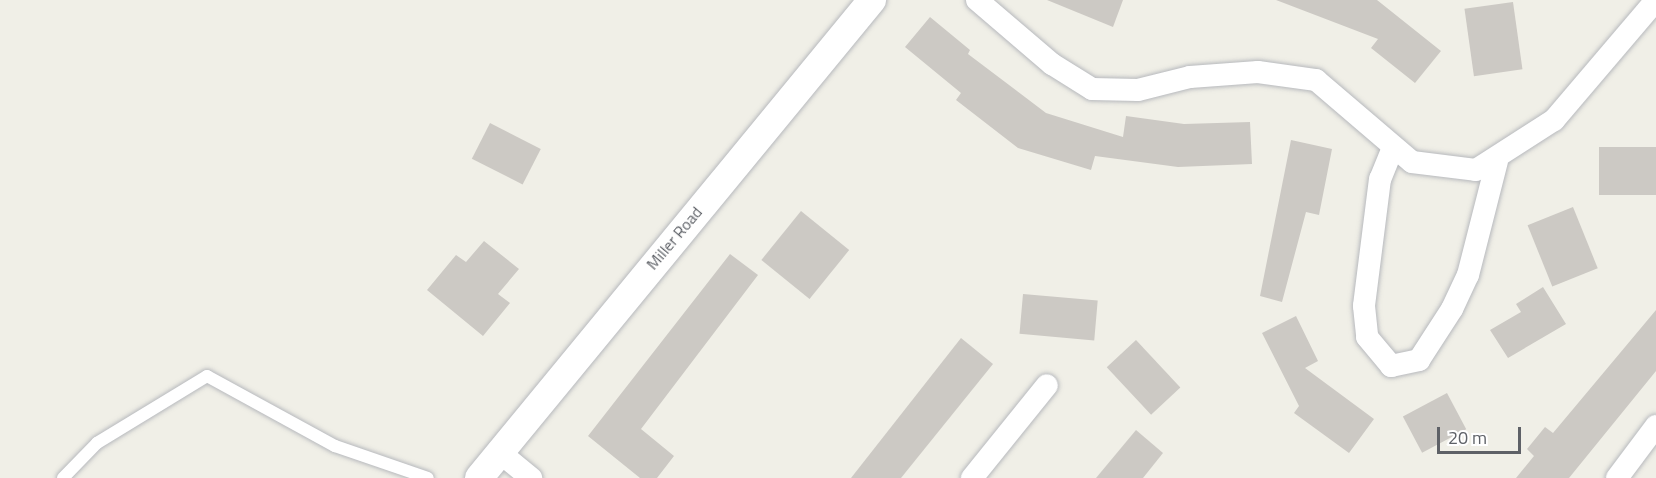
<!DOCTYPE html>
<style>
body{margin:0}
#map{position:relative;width:1656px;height:478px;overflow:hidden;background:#f0efe7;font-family:"Titillium Web",sans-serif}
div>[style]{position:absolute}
.building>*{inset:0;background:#ccc9c4;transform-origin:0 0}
.roads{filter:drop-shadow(0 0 2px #b7b9bd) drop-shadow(0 0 2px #b7b9bd)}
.service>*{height:12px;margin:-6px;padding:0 6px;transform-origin:6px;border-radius:6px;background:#fff}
.minor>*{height:22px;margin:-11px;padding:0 11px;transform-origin:11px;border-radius:11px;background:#fff}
.tertiary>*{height:28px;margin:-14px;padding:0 14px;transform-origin:14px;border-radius:14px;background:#fff}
span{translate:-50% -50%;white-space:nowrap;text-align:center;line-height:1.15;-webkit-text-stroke:4.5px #fff;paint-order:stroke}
.street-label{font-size:16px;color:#5e6167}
.scale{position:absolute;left:1437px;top:427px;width:84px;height:27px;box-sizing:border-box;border:3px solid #5e6167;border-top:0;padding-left:8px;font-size:18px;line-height:21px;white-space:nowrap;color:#5e6167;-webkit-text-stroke:4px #fff;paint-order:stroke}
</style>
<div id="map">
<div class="building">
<i style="clip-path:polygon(1047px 0,1123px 0,1113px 27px)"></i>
<i style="clip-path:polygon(1276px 0,1377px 0,1441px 51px,1415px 83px,1371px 48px,1378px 39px)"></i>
<i style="left:1513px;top:2px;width:68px;height:49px;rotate:82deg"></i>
<i style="clip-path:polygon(930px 17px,970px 50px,968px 54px,1046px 113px,1123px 137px,1126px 116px,1184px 124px,1250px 122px,1252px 164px,1178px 167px,1095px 156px,1091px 170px,1018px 148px,956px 100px,961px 93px,905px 47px)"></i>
<i style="left:490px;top:123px;width:57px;height:40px;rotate:27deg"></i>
<i style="clip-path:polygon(1291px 140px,1332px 149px,1319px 215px,1306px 212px,1282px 302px,1260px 296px)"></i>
<i style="left:1599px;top:147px;width:57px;height:48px"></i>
<i style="left:1573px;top:207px;width:66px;height:49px;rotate:68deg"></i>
<i style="left:801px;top:211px;width:62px;height:63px;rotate:39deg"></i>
<i style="clip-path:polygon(484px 241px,519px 269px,498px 294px,510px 303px,483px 336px,427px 290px,456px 255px,466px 262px)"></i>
<i style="clip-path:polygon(730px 254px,758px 275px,641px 429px,674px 456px,657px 478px,640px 478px,588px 436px)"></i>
<i style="clip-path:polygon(1543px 287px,1566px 324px,1508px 358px,1490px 330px,1521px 312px,1516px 304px)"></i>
<i style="left:1023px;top:294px;width:75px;height:40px;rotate:5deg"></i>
<i style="clip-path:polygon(1656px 310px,1656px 371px,1569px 478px,1516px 478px,1534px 456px,1527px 449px,1545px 427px,1553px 433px)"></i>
<i style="clip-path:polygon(1296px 316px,1318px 361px,1305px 368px,1374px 419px,1349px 453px,1294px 413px,1299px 406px,1262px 333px)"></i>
<i style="clip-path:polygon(961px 338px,993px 364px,901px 478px,851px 478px)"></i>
<i style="left:1136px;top:340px;width:65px;height:40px;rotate:47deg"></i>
<i style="left:1447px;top:393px;width:41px;height:50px;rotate:62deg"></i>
<i style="clip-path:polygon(1136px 430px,1163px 453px,1143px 478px,1096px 478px)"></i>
</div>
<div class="roads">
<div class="service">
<i style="left:63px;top:478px;width:49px;rotate:-45.8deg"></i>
<i style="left:97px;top:443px;width:129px;rotate:-31.3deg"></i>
<i style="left:207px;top:376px;width:146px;rotate:28.7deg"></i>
<i style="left:335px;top:446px;width:98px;rotate:19deg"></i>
</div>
<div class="minor">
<i style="left:977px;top:0;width:99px;rotate:40.5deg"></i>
<i style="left:1052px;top:64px;width:47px;rotate:32deg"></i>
<i style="left:1092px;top:89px;width:46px;rotate:1.2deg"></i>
<i style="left:1138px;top:90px;width:54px;rotate:-14deg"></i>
<i style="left:1190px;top:77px;width:68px;rotate:-4.2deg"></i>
<i style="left:1258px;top:72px;width:59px;rotate:7.9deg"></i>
<i style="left:1316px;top:80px;width:126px;rotate:40.5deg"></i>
<i style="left:1412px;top:162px;width:64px;rotate:7.1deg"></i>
<i style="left:1476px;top:170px;width:93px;rotate:-32.7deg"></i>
<i style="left:1554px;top:120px;width:157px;rotate:-49.6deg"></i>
<i style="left:1392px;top:150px;width:31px;rotate:112deg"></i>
<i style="left:1380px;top:179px;width:128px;rotate:97.2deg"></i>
<i style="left:1364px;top:306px;width:31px;rotate:84deg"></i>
<i style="left:1367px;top:337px;width:38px;rotate:50deg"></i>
<i style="left:1391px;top:366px;width:29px;rotate:-12deg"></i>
<i style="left:1419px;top:360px;width:61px;rotate:-57.1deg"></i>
<i style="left:1452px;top:309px;width:38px;rotate:-65deg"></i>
<i style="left:1468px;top:275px;width:118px;rotate:-75.7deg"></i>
<i style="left:498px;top:451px;width:43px;rotate:39.3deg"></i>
<i style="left:972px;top:478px;width:119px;rotate:-51.1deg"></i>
<i style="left:1617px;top:478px;width:65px;rotate:-53.1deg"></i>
</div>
<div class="tertiary">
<i style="left:479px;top:478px;width:619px;rotate:-50.57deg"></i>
</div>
</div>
<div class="street-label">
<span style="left:674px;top:238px;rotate:-50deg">Miller Road</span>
</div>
<div class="scale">20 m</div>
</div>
